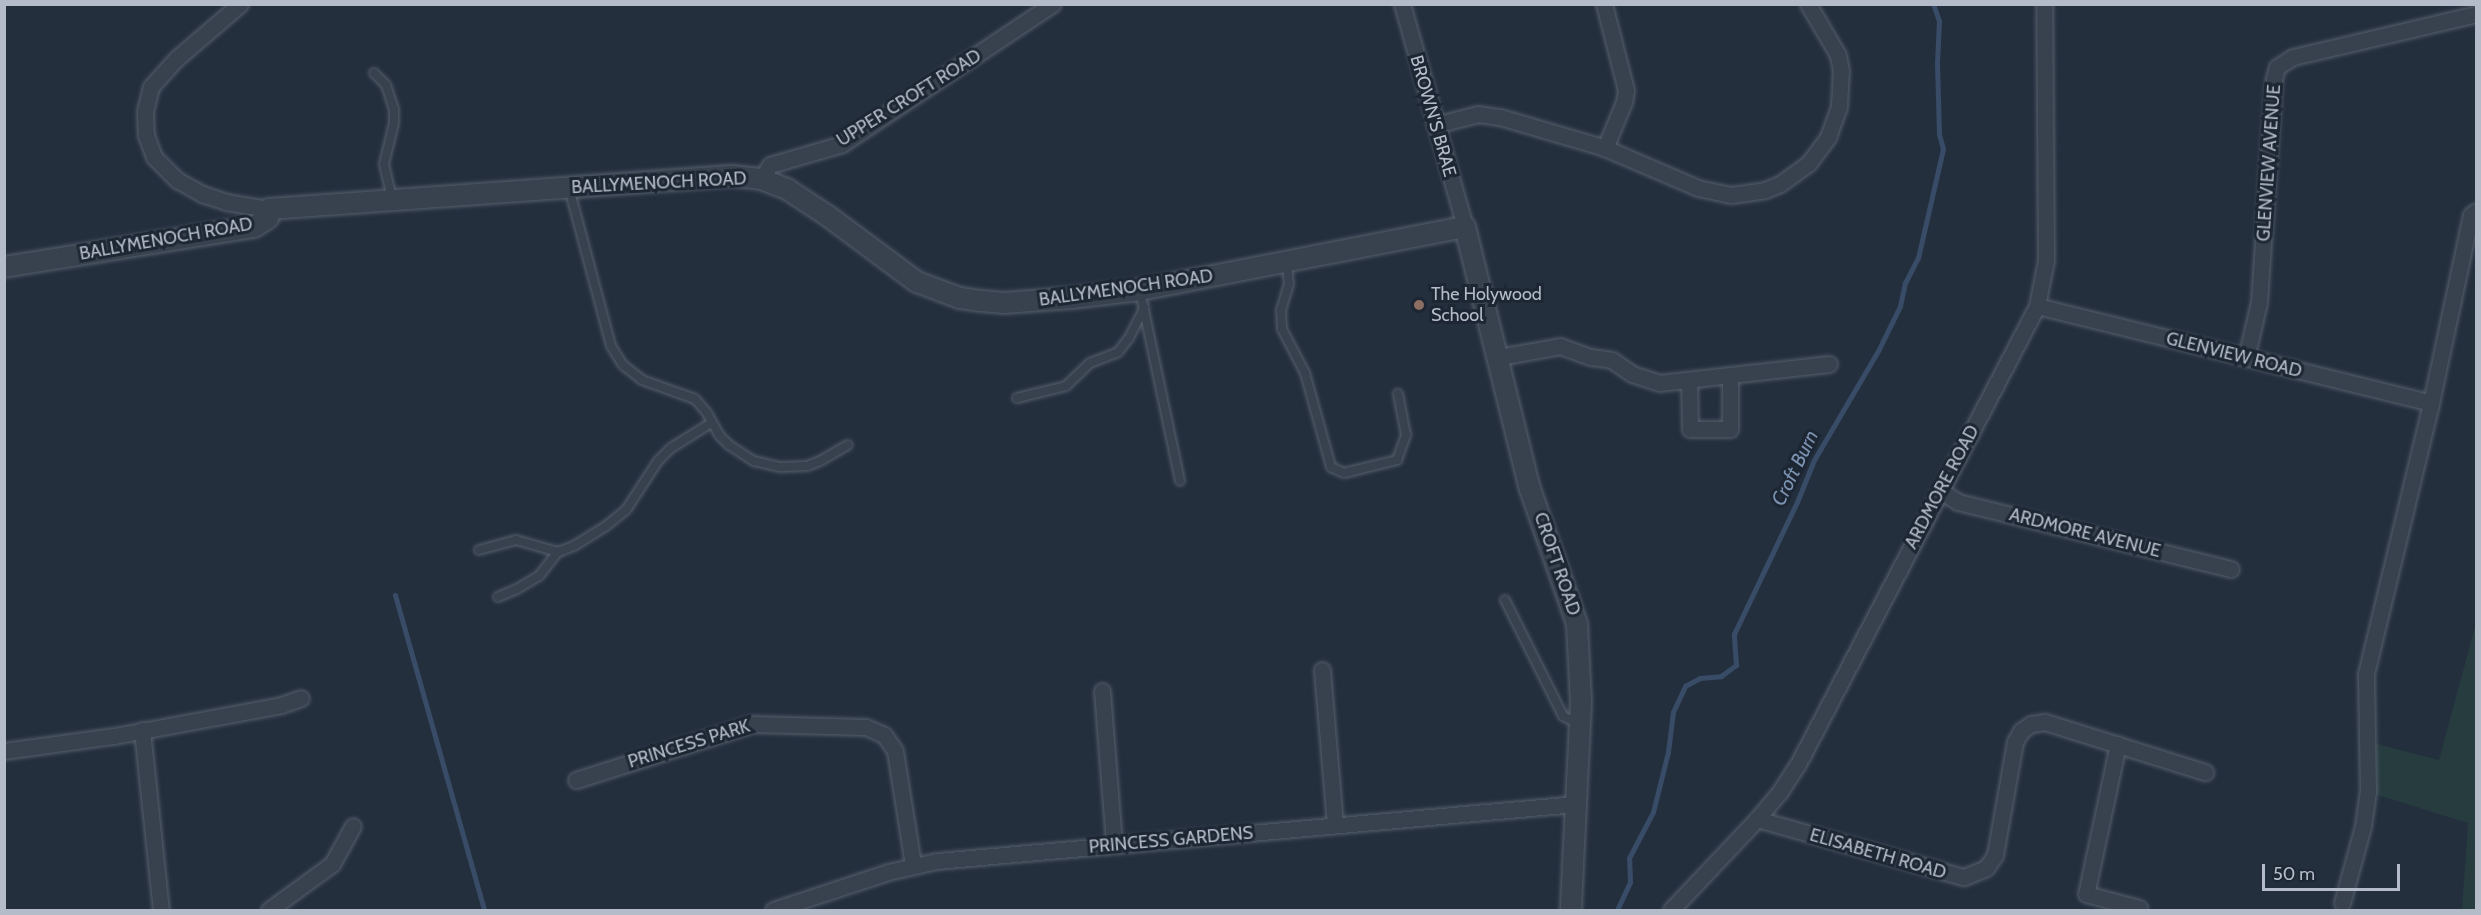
<!DOCTYPE html>
<style>
body{margin:0}
#map{position:relative;width:2481px;height:915px;overflow:hidden;background:#242f3e;font-family:Cabin,sans-serif}
div>[style]{position:absolute}
.green>*{inset:0;background:#263c3f}
.stream>*{height:5px;margin:-2.5px;padding:0 2.5px;transform-origin:2.5px;border-radius:2.5px;background:#394c67}
.roads{filter:drop-shadow(0 0 2px #565f6c) drop-shadow(0 0 2px #565f6c)}
.service>*{height:8px;margin:-4px;padding:0 4px;transform-origin:4px;border-radius:4px;background:#38414e}
.minor>*{height:15px;margin:-7.5px;padding:0 7.5px;transform-origin:7.5px;border-radius:7.5px;background:#38414e}
.tertiary>*{height:20px;margin:-10px;padding:0 10px;transform-origin:10px;border-radius:10px;background:#38414e}
.dots>*{width:16px;height:16px;translate:-50% -50%;box-sizing:border-box;border:3px solid #1d2633;border-radius:50%}
span{translate:-50% -50%;white-space:nowrap;text-align:center;line-height:1.15;-webkit-text-stroke:6px #1d2633;paint-order:stroke}
.street-label{font-size:18px;color:#b4bcc9}
.poi-label{font-size:18px;color:#b4bcc9}
.left{translate:0 -50%;text-align:left}
.water-label{font-size:20px;color:#7c92b1;font-style:italic}
.frame{position:absolute;inset:0;border:6px solid #b4bcc9;pointer-events:none}
.scale{position:absolute;left:2262px;top:864px;width:138px;height:27px;box-sizing:border-box;border:3px solid #b4bcc9;border-top:0;padding-left:8px;font-size:18px;line-height:21px;white-space:nowrap;color:#b4bcc9;-webkit-text-stroke:4px #1d2633;paint-order:stroke}
</style>
<div id="map">
<div class="green">
<i style="clip-path:polygon(2476px 623px,2476px 910px,2462px 910px,2468px 823px,2368px 792px,2369px 742px,2439px 760px)"></i>
</div>
<div class="stream">
<i style="left:395px;top:595px;width:327px;rotate:74.2deg"></i>
<i style="left:1617px;top:910px;width:31px;rotate:-65deg"></i>
<i style="left:1630px;top:882px;width:24px;rotate:-92deg"></i>
<i style="left:1629px;top:858px;width:52px;rotate:-62.4deg"></i>
<i style="left:1653px;top:812px;width:62px;rotate:-76deg"></i>
<i style="left:1668px;top:752px;width:40px;rotate:-82.9deg"></i>
<i style="left:1673px;top:712px;width:29px;rotate:-65deg"></i>
<i style="left:1685px;top:686px;width:17px;rotate:-28deg"></i>
<i style="left:1700px;top:678px;width:21px;rotate:-5deg"></i>
<i style="left:1721px;top:676px;width:19px;rotate:-36deg"></i>
<i style="left:1736px;top:665px;width:31px;rotate:-94deg"></i>
<i style="left:1734px;top:634px;width:146px;rotate:-64.5deg"></i>
<i style="left:1797px;top:502px;width:45px;rotate:-68deg"></i>
<i style="left:1814px;top:460px;width:126px;rotate:-59.6deg"></i>
<i style="left:1878px;top:351px;width:50px;rotate:-63.9deg"></i>
<i style="left:1900px;top:306px;width:24px;rotate:-78deg"></i>
<i style="left:1905px;top:283px;width:28px;rotate:-63deg"></i>
<i style="left:1918px;top:258px;width:112px;rotate:-77.1deg"></i>
<i style="left:1943px;top:149px;width:16px;rotate:-105deg"></i>
<i style="left:1939px;top:134px;width:71px;rotate:-91.6deg"></i>
<i style="left:1937px;top:63px;width:42px;rotate:-87.3deg"></i>
<i style="left:1939px;top:21px;width:18px;rotate:-109deg"></i>
</div>
<div class="roads">
<div class="service">
<i style="left:374px;top:73px;width:17px;rotate:45deg"></i>
<i style="left:386px;top:85px;width:25px;rotate:72deg"></i>
<i style="left:394px;top:109px;width:14px;rotate:90deg"></i>
<i style="left:394px;top:123px;width:42px;rotate:103.7deg"></i>
<i style="left:384px;top:164px;width:37px;rotate:77deg"></i>
<i style="left:569px;top:188px;width:163px;rotate:75.1deg"></i>
<i style="left:611px;top:346px;width:22px;rotate:58deg"></i>
<i style="left:623px;top:365px;width:24px;rotate:38deg"></i>
<i style="left:642px;top:380px;width:56px;rotate:19.7deg"></i>
<i style="left:695px;top:399px;width:18px;rotate:49deg"></i>
<i style="left:707px;top:413px;width:25px;rotate:61deg"></i>
<i style="left:719px;top:435px;width:14px;rotate:45deg"></i>
<i style="left:729px;top:445px;width:30px;rotate:33deg"></i>
<i style="left:754px;top:461px;width:28px;rotate:13deg"></i>
<i style="left:781px;top:467px;width:26px;rotate:-2deg"></i>
<i style="left:807px;top:466px;width:14px;rotate:-21deg"></i>
<i style="left:820px;top:461px;width:32px;rotate:-30deg"></i>
<i style="left:1287px;top:263px;width:21px;rotate:85deg"></i>
<i style="left:1289px;top:284px;width:27px;rotate:107deg"></i>
<i style="left:1281px;top:310px;width:19px;rotate:87deg"></i>
<i style="left:1282px;top:329px;width:50px;rotate:62.4deg"></i>
<i style="left:1305px;top:373px;width:98px;rotate:74.5deg"></i>
<i style="left:1331px;top:467px;width:14px;rotate:25deg"></i>
<i style="left:1344px;top:473px;width:55px;rotate:-13.8deg"></i>
<i style="left:1397px;top:460px;width:27px;rotate:-70deg"></i>
<i style="left:1406px;top:435px;width:42px;rotate:-101deg"></i>
<i style="left:1140px;top:291px;width:194px;rotate:78.1deg"></i>
<i style="left:1017px;top:398px;width:50px;rotate:-13.8deg"></i>
<i style="left:1066px;top:386px;width:33px;rotate:-44deg"></i>
<i style="left:1090px;top:363px;width:30px;rotate:-21deg"></i>
<i style="left:1118px;top:352px;width:18px;rotate:-52deg"></i>
<i style="left:1129px;top:338px;width:34px;rotate:-63deg"></i>
<i style="left:479px;top:550px;width:38px;rotate:-15deg"></i>
<i style="left:516px;top:540px;width:44px;rotate:15.9deg"></i>
<i style="left:558px;top:552px;width:17px;rotate:-21deg"></i>
<i style="left:574px;top:546px;width:38px;rotate:-32deg"></i>
<i style="left:606px;top:526px;width:26px;rotate:-39deg"></i>
<i style="left:626px;top:510px;width:59px;rotate:-56.9deg"></i>
<i style="left:658px;top:461px;width:18px;rotate:-45deg"></i>
<i style="left:671px;top:448px;width:47px;rotate:-32deg"></i>
<i style="left:498px;top:597px;width:21px;rotate:-23deg"></i>
<i style="left:517px;top:589px;width:26px;rotate:-31deg"></i>
<i style="left:539px;top:576px;width:31px;rotate:-52deg"></i>
<i style="left:1505px;top:600px;width:130px;rotate:63.4deg"></i>
<i style="left:1563px;top:716px;width:16px;rotate:27deg"></i>
</div>
<div class="minor">
<i style="left:240px;top:4px;width:84px;rotate:139.3deg"></i>
<i style="left:176px;top:59px;width:38px;rotate:132deg"></i>
<i style="left:151px;top:87px;width:25px;rotate:104deg"></i>
<i style="left:145px;top:111px;width:24px;rotate:88deg"></i>
<i style="left:146px;top:135px;width:23px;rotate:70deg"></i>
<i style="left:154px;top:157px;width:33px;rotate:45deg"></i>
<i style="left:177px;top:180px;width:29px;rotate:29deg"></i>
<i style="left:202px;top:194px;width:25px;rotate:18deg"></i>
<i style="left:226px;top:202px;width:44px;rotate:9.2deg"></i>
<i style="left:1402px;top:4px;width:232px;rotate:74.2deg"></i>
<i style="left:1604px;top:4px;width:89px;rotate:75.7deg"></i>
<i style="left:1626px;top:90px;width:12px;rotate:99deg"></i>
<i style="left:1624px;top:102px;width:50px;rotate:112.4deg"></i>
<i style="left:1435px;top:125px;width:44px;rotate:-14.3deg"></i>
<i style="left:1478px;top:114px;width:22px;rotate:8deg"></i>
<i style="left:1500px;top:117px;width:109px;rotate:16.4deg"></i>
<i style="left:1605px;top:148px;width:101px;rotate:23.3deg"></i>
<i style="left:1698px;top:188px;width:34px;rotate:12deg"></i>
<i style="left:1731px;top:195px;width:34px;rotate:-8deg"></i>
<i style="left:1765px;top:190px;width:16px;rotate:-22deg"></i>
<i style="left:1780px;top:184px;width:34px;rotate:-36deg"></i>
<i style="left:1808px;top:164px;width:34px;rotate:-53deg"></i>
<i style="left:1828px;top:137px;width:33px;rotate:-70deg"></i>
<i style="left:1839px;top:106px;width:35px;rotate:-87deg"></i>
<i style="left:1841px;top:71px;width:16px;rotate:-101deg"></i>
<i style="left:1838px;top:55px;width:59px;rotate:-120.5deg"></i>
<i style="left:761px;top:179px;width:17px;rotate:-57deg"></i>
<i style="left:770px;top:165px;width:75px;rotate:-16.3deg"></i>
<i style="left:842px;top:144px;width:253px;rotate:-33.6deg"></i>
<i style="left:2037px;top:306px;width:406px;rotate:13.8deg"></i>
<i style="left:1499px;top:357px;width:62px;rotate:-10.2deg"></i>
<i style="left:1560px;top:346px;width:33px;rotate:20deg"></i>
<i style="left:1591px;top:357px;width:21px;rotate:8deg"></i>
<i style="left:1612px;top:360px;width:24px;rotate:35deg"></i>
<i style="left:1632px;top:374px;width:28px;rotate:18deg"></i>
<i style="left:1659px;top:383px;width:171px;rotate:-6.4deg"></i>
<i style="left:2246px;top:358px;width:57px;rotate:-76.9deg"></i>
<i style="left:2259px;top:302px;width:224px;rotate:-86.2deg"></i>
<i style="left:2274px;top:79px;width:12px;rotate:-76deg"></i>
<i style="left:2277px;top:67px;width:19px;rotate:-32deg"></i>
<i style="left:2293px;top:57px;width:188px;rotate:-13.2deg"></i>
<i style="left:1689px;top:380px;width:49px;rotate:88.8deg"></i>
<i style="left:1690px;top:429px;width:40px"></i>
<i style="left:1730px;top:429px;width:53px;rotate:-90deg"></i>
<i style="left:1941px;top:491px;width:20px;rotate:33deg"></i>
<i style="left:1958px;top:502px;width:281px;rotate:13.8deg"></i>
<i style="left:1322px;top:670px;width:155px;rotate:85.2deg"></i>
<i style="left:1102px;top:691px;width:154px;rotate:85.5deg"></i>
<i style="left:142px;top:730px;width:181px;rotate:84deg"></i>
<i style="left:2118px;top:744px;width:153px;rotate:102deg"></i>
<i style="left:2086px;top:894px;width:55px;rotate:14.8deg"></i>
<i style="left:4px;top:751px;width:111px;rotate:-7.8deg"></i>
<i style="left:114px;top:736px;width:170px;rotate:-10.5deg"></i>
<i style="left:281px;top:705px;width:21px;rotate:-19deg"></i>
<i style="left:576px;top:780px;width:186px;rotate:-17.6deg"></i>
<i style="left:753px;top:724px;width:113px;rotate:1.5deg"></i>
<i style="left:866px;top:727px;width:20px;rotate:24deg"></i>
<i style="left:884px;top:735px;width:19px;rotate:55deg"></i>
<i style="left:895px;top:751px;width:115px;rotate:81deg"></i>
<i style="left:1757px;top:819px;width:215px;rotate:15.7deg"></i>
<i style="left:1964px;top:877px;width:24px;rotate:-22deg"></i>
<i style="left:1986px;top:868px;width:16px;rotate:-55deg"></i>
<i style="left:1995px;top:855px;width:115px;rotate:-80deg"></i>
<i style="left:2015px;top:742px;width:13px;rotate:-61deg"></i>
<i style="left:2021px;top:731px;width:12px;rotate:-35deg"></i>
<i style="left:2031px;top:724px;width:14px;rotate:-8deg"></i>
<i style="left:2045px;top:722px;width:168px;rotate:17.4deg"></i>
<i style="left:2342px;top:903px;width:80px;rotate:-74.7deg"></i>
<i style="left:2363px;top:826px;width:34px;rotate:-82deg"></i>
<i style="left:2368px;top:792px;width:118px;rotate:-91deg"></i>
<i style="left:2366px;top:674px;width:279px;rotate:-76.5deg"></i>
<i style="left:2431px;top:403px;width:192px;rotate:-78deg"></i>
<i style="left:2471px;top:215px;width:6px;rotate:-39deg"></i>
<i style="left:269px;top:910px;width:78px;rotate:-36.1deg"></i>
<i style="left:332px;top:864px;width:43px;rotate:-61.1deg"></i>
<i style="left:773px;top:910px;width:121px;rotate:-18.3deg"></i>
<i style="left:888px;top:872px;width:50px;rotate:-12.7deg"></i>
<i style="left:937px;top:861px;width:642px;rotate:-5.1deg"></i>
<i style="left:1671px;top:910px;width:125px;rotate:-46.6deg"></i>
<i style="left:1757px;top:819px;width:34px;rotate:-50deg"></i>
<i style="left:1779px;top:793px;width:35px;rotate:-57deg"></i>
<i style="left:1798px;top:764px;width:517px;rotate:-62.44deg"></i>
<i style="left:2037px;top:306px;width:47px;rotate:-78.9deg"></i>
<i style="left:2046px;top:260px;width:256px;rotate:-90.4deg"></i>
</div>
<div class="tertiary">
<i style="left:4px;top:267px;width:253px;rotate:-9.1deg"></i>
<i style="left:254px;top:227px;width:17px;rotate:-33deg"></i>
<i style="left:268px;top:218px;width:9px;rotate:-84deg"></i>
<i style="left:269px;top:209px;width:465px;rotate:-4.1deg"></i>
<i style="left:733px;top:176px;width:28px;rotate:6deg"></i>
<i style="left:761px;top:179px;width:28px;rotate:21deg"></i>
<i style="left:787px;top:189px;width:49px;rotate:33.4deg"></i>
<i style="left:828px;top:216px;width:111px;rotate:36.6deg"></i>
<i style="left:917px;top:282px;width:46px;rotate:20.4deg"></i>
<i style="left:960px;top:298px;width:22px;rotate:8deg"></i>
<i style="left:982px;top:301px;width:22px;rotate:5deg"></i>
<i style="left:1004px;top:303px;width:68px;rotate:-4.2deg"></i>
<i style="left:1072px;top:298px;width:68px;rotate:-6.7deg"></i>
<i style="left:1140px;top:290px;width:331px;rotate:-11deg"></i>
<i style="left:1465px;top:227px;width:270px;rotate:76.1deg"></i>
<i style="left:1530px;top:489px;width:143px;rotate:70.8deg"></i>
<i style="left:1577px;top:624px;width:78px;rotate:87.1deg"></i>
<i style="left:1581px;top:702px;width:208px;rotate:92.8deg"></i>
</div>
</div>
<div class="dots">
<i style="left:1419px;top:305px;background:#8d6e63"></i>
</div>
<div class="street-label">
<span style="left:909px;top:98px;rotate:-32deg">UPPER CROFT ROAD</span>
<span style="left:1433px;top:116px;rotate:74deg">BROWN'S BRAE</span>
<span style="left:2269px;top:163px;rotate:-86deg">GLENVIEW AVENUE</span>
<span style="left:659px;top:183px;rotate:-3deg">BALLYMENOCH ROAD</span>
<span style="left:166px;top:239px;rotate:-10deg">BALLYMENOCH ROAD</span>
<span style="left:1126px;top:288px;rotate:-8deg">BALLYMENOCH ROAD</span>
<span style="left:2234px;top:355px;rotate:14deg">GLENVIEW ROAD</span>
<span style="left:1942px;top:487px;rotate:-62deg">ARDMORE ROAD</span>
<span style="left:2085px;top:533px;rotate:14deg">ARDMORE AVENUE</span>
<span style="left:1557px;top:564px;rotate:71deg">CROFT ROAD</span>
<span style="left:689px;top:744px;rotate:-17deg">PRINCESS PARK</span>
<span style="left:1171px;top:840px;rotate:-5deg">PRINCESS GARDENS</span>
<span style="left:1878px;top:854px;rotate:16deg">ELISABETH ROAD</span>
</div>
<div class="poi-label">
<span class="left" style="left:1431px;top:305px">The Holywood<br>School</span>
</div>
<div class="water-label">
<span style="left:1795px;top:468px;rotate:-64deg">Croft Burn</span>
</div>
<div class="frame"></div>
<div class="scale">50 m</div>
</div>
